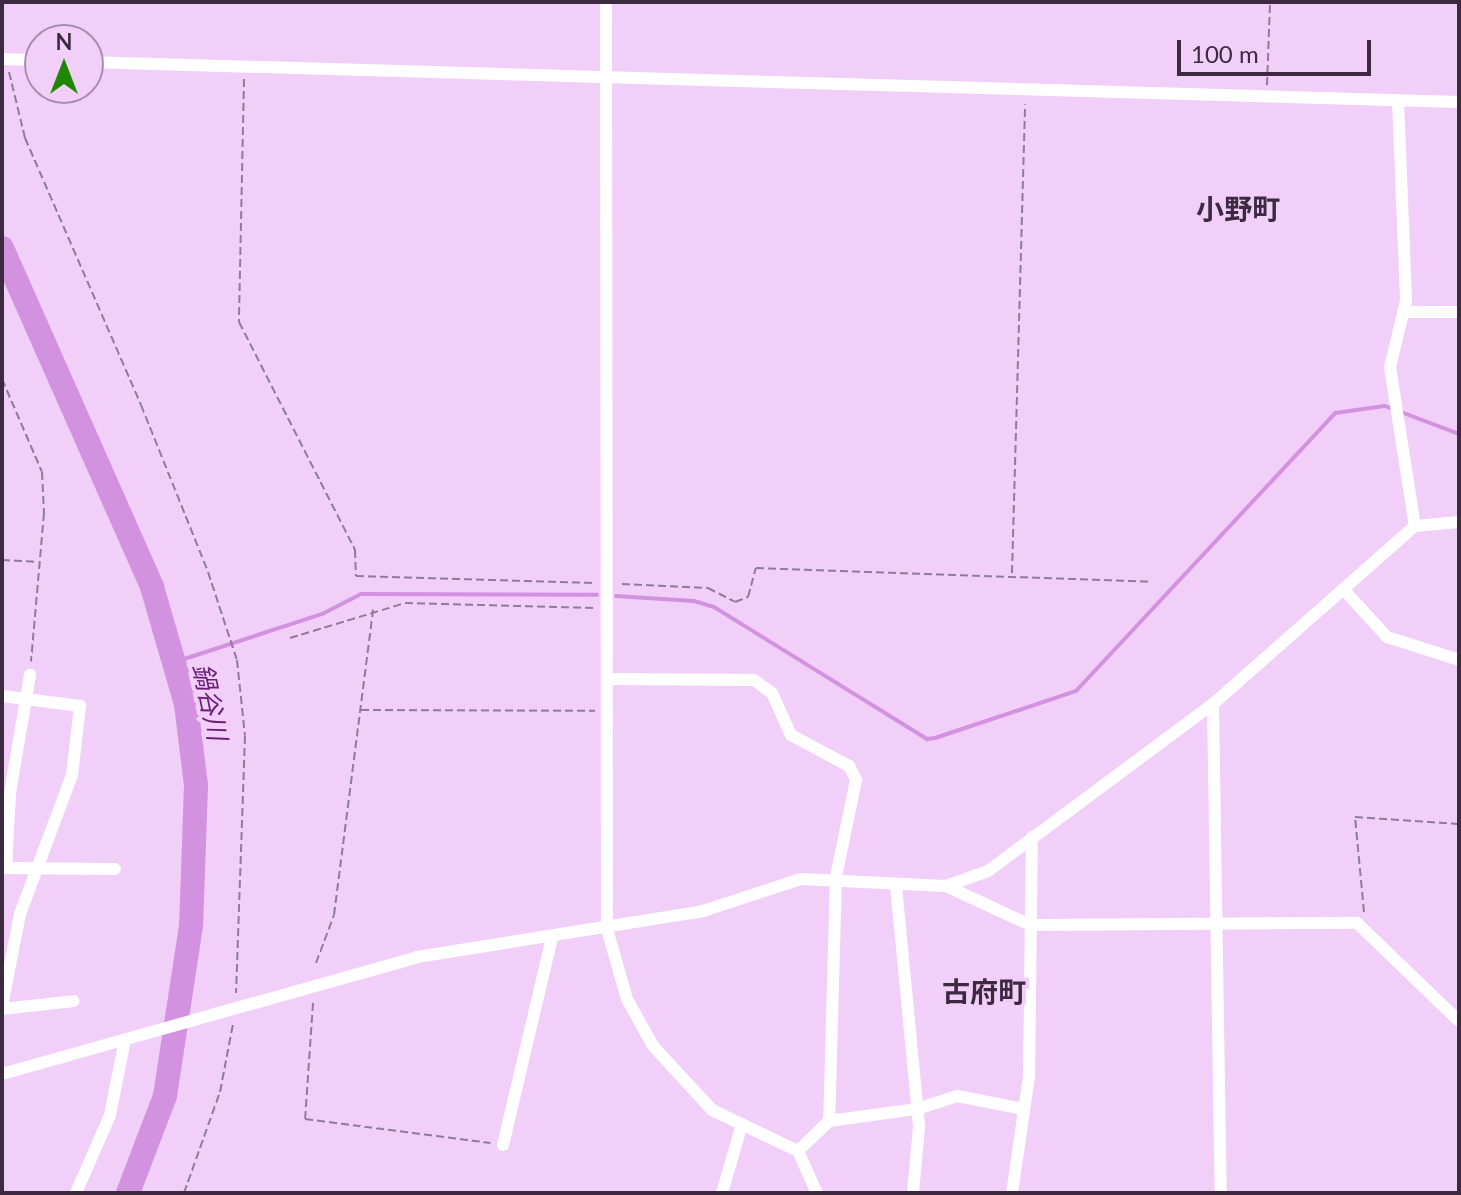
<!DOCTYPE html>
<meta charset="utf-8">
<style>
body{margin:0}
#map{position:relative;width:1461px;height:1195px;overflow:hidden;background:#f2cff9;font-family:Lato,"Noto Sans JP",sans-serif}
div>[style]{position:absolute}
.stream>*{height:4px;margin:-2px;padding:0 2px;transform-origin:2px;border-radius:2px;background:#d292df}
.river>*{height:24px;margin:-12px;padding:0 12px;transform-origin:12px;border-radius:12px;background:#d292df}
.path>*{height:2px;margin-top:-1px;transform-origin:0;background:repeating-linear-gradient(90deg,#937998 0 8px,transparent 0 12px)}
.minor>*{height:12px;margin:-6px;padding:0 6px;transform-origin:6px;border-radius:6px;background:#fff}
span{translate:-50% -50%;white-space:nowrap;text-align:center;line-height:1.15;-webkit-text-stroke:8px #f2cff9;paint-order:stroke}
.water-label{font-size:26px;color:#6a1d79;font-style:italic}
.quarter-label{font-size:28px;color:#3c2b40;font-weight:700}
.frame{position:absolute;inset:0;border:4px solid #3c2b40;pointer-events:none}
.north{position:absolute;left:24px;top:24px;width:80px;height:80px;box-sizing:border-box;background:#f2cff9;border:2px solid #a98daf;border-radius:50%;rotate:0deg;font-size:22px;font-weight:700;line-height:32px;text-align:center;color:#3c2b40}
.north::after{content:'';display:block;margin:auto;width:28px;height:36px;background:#208800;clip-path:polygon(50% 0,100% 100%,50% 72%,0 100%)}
.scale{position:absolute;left:1177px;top:40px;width:194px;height:36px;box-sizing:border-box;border:4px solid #3c2b40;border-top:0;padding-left:10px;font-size:24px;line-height:28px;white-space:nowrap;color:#3c2b40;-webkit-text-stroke:6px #f2cff9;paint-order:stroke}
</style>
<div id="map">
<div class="stream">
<i style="left:616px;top:596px;width:78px;rotate:3.7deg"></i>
<i style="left:694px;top:601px;width:21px;rotate:17deg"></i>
<i style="left:714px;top:607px;width:251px;rotate:31.8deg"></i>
<i style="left:927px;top:739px;width:8px;rotate:-7deg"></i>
<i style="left:935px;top:738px;width:149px;rotate:-18.4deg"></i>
<i style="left:1076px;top:691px;width:380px;rotate:-47deg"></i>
<i style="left:1335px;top:413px;width:50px;rotate:-8deg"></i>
<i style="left:1385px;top:406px;width:79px;rotate:20.7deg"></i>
<i style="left:175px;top:662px;width:155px;rotate:-18.1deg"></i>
<i style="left:322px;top:614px;width:44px;rotate:-27.1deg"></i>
<i style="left:361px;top:594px;width:236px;rotate:0.2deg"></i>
</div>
<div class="river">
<i style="left:2px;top:248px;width:371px;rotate:66.1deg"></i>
<i style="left:152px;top:587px;width:122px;rotate:73.8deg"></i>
<i style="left:186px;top:704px;width:82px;rotate:83deg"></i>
<i style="left:196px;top:785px;width:141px;rotate:92deg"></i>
<i style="left:191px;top:926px;width:172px;rotate:98.7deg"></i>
<i style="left:165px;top:1096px;width:104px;rotate:110.9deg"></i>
</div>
<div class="path">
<i style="left:9px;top:72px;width:68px;rotate:76.4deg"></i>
<i style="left:25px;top:138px;width:291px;rotate:66.5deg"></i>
<i style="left:141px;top:405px;width:180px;rotate:68.1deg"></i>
<i style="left:208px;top:572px;width:93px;rotate:71.8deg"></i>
<i style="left:237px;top:660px;width:76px;rotate:84deg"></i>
<i style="left:245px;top:736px;width:257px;rotate:92deg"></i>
<i style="left:244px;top:79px;width:243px;rotate:91.2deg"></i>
<i style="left:239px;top:322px;width:256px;rotate:63deg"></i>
<i style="left:355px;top:550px;width:26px;rotate:88deg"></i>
<i style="left:356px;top:576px;width:239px;rotate:1.7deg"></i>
<i style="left:1267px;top:85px;width:83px;rotate:-87.9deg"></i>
<i style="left:2px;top:379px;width:101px;rotate:66.7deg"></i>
<i style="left:42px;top:472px;width:41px;rotate:87.2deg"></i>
<i style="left:44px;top:513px;width:149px;rotate:95deg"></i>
<i style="left:2px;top:560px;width:34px;rotate:3deg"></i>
<i style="left:1012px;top:573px;width:469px;rotate:-88.4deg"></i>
<i style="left:622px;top:584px;width:86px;rotate:2.7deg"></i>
<i style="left:708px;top:588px;width:30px;rotate:27deg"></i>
<i style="left:735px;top:602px;width:14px;rotate:-21deg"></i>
<i style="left:748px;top:597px;width:30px;rotate:-75deg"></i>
<i style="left:756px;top:568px;width:396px;rotate:2deg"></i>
<i style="left:290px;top:638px;width:120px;rotate:-16.9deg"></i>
<i style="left:405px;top:603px;width:190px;rotate:1.5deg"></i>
<i style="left:361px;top:710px;width:234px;rotate:0.2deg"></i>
<i style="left:1364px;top:912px;width:95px;rotate:-95.4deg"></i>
<i style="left:1355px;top:817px;width:104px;rotate:3.9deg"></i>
<i style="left:316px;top:963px;width:51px;rotate:-69.4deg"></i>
<i style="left:334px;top:915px;width:308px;rotate:-82.7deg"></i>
<i style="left:313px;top:1003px;width:116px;rotate:93.9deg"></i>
<i style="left:305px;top:1119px;width:187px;rotate:7.4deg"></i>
<i style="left:184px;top:1193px;width:107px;rotate:-70.4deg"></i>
<i style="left:220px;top:1092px;width:69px;rotate:-79.2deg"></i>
</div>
<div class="minor">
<i style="left:606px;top:2px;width:927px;rotate:89.94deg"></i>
<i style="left:607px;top:929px;width:73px;rotate:74.1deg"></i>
<i style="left:627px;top:999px;width:54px;rotate:61deg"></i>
<i style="left:653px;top:1046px;width:87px;rotate:47.3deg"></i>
<i style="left:712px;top:1110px;width:95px;rotate:25.5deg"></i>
<i style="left:798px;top:1151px;width:46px;rotate:65.7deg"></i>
<i style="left:2px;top:59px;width:38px;rotate:2deg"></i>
<i style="left:88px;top:62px;width:1372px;rotate:1.67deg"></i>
<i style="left:1398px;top:100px;width:201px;rotate:87.7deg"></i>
<i style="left:1406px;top:301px;width:68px;rotate:103.6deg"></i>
<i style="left:1390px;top:367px;width:161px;rotate:81.1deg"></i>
<i style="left:1403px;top:312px;width:56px"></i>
<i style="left:1344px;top:590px;width:64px;rotate:47.5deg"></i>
<i style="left:1387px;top:637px;width:76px;rotate:17.7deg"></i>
<i style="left:609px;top:679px;width:145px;rotate:0.4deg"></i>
<i style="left:754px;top:680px;width:22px;rotate:36deg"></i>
<i style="left:772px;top:693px;width:46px;rotate:65.7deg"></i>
<i style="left:791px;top:735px;width:66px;rotate:28.1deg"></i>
<i style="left:849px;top:766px;width:16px;rotate:63deg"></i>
<i style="left:856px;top:780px;width:99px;rotate:101.7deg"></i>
<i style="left:836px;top:877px;width:244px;rotate:91.6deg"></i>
<i style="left:2px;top:696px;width:79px;rotate:7.3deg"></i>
<i style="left:80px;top:706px;width:69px;rotate:96.6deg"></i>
<i style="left:72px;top:775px;width:148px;rotate:110.5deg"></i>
<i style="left:20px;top:914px;width:94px;rotate:101.1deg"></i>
<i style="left:1213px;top:704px;width:489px;rotate:89.1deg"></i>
<i style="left:2px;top:868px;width:113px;rotate:0.5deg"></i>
<i style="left:6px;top:868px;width:75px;rotate:-86.9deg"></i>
<i style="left:10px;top:793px;width:120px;rotate:-80.4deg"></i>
<i style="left:896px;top:886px;width:242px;rotate:84.5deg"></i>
<i style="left:919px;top:1127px;width:66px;rotate:95.2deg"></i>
<i style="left:946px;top:886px;width:93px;rotate:24.9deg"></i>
<i style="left:1030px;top:925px;width:327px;rotate:-0.4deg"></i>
<i style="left:1357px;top:923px;width:141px;rotate:43.9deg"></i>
<i style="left:2px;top:1009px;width:72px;rotate:-6.3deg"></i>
<i style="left:2px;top:1074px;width:431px;rotate:-15.7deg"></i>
<i style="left:417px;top:957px;width:290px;rotate:-9.1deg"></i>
<i style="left:703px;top:911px;width:103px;rotate:-18.1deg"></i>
<i style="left:801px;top:879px;width:145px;rotate:2.8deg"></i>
<i style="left:946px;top:886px;width:45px;rotate:-19.7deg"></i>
<i style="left:988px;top:871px;width:280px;rotate:-36.6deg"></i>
<i style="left:1213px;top:704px;width:269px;rotate:-41.4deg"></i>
<i style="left:1415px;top:526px;width:44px;rotate:-5.2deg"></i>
<i style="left:503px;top:1145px;width:214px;rotate:-76.7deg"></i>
<i style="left:798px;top:1151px;width:43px;rotate:-44.1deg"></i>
<i style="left:829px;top:1121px;width:89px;rotate:-7.8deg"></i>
<i style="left:917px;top:1109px;width:42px;rotate:-18deg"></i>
<i style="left:957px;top:1096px;width:68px;rotate:11deg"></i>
<i style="left:76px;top:1193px;width:85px;rotate:-66.4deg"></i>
<i style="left:110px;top:1115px;width:76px;rotate:-78.7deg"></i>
<i style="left:722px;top:1193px;width:72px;rotate:-73.8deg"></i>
<i style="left:1012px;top:1193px;width:117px;rotate:-81.7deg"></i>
<i style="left:1029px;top:1077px;width:240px;rotate:-89.3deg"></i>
</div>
<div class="water-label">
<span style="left:210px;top:702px;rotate:78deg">鍋谷川</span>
</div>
<div class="quarter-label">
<span style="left:1238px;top:208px">小野町</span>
<span style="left:984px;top:991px">古府町</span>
</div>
<div class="frame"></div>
<div class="north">N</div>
<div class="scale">100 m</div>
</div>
